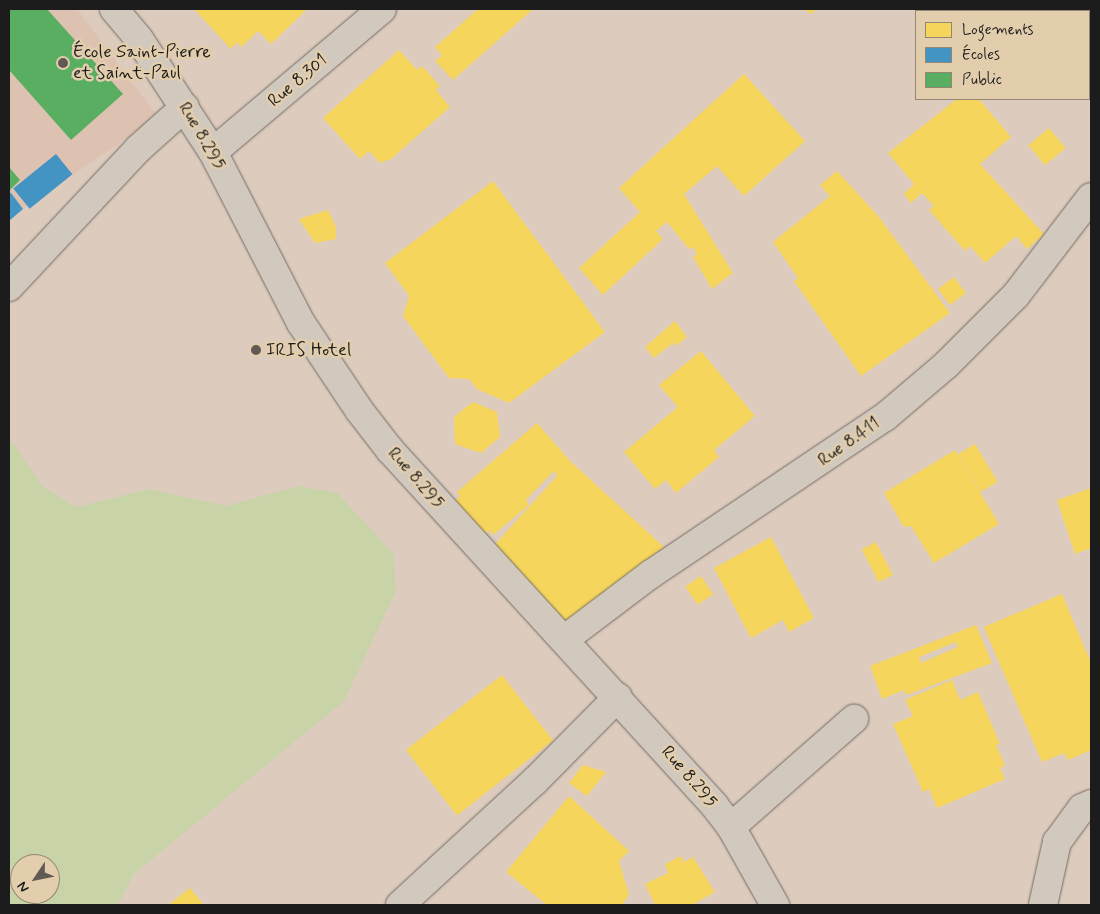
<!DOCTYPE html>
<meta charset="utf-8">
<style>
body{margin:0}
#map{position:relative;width:1100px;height:914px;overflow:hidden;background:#ddcbbd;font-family:Mynerve,sans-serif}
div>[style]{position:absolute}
.built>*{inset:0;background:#dec2b1}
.green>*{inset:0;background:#c8d4a8}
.homes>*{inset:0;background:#f6d55c;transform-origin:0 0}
.schools>*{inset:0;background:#4393c3;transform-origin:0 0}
.public>*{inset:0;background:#5aae61}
.roads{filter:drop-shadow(0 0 1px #736b64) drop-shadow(0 0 1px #736b64)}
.street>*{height:28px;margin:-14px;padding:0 14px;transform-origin:14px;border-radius:14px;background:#d2c9be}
.secondary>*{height:28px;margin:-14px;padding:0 14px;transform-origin:14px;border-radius:14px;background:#d2c9be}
.dots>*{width:14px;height:14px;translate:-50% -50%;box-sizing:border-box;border:2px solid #e2cdac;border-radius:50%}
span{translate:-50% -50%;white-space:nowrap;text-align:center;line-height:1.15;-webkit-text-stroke:5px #e2cdac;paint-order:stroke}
.poi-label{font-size:18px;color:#1c1c1c}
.left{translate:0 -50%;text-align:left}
.street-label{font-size:18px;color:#1c1c1c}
.frame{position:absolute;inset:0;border:10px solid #1c1c1c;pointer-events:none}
.legend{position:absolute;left:915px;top:10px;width:175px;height:90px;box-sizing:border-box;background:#e2cdac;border:1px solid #938672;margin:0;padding:6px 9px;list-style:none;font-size:15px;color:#1c1c1c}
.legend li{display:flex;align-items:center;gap:10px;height:25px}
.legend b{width:25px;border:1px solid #938672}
.north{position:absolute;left:10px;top:854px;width:50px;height:50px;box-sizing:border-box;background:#e2cdac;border:1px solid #938672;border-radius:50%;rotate:236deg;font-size:14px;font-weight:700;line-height:20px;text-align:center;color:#1c1c1c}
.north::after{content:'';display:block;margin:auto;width:18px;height:22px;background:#605954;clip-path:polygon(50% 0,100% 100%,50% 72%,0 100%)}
</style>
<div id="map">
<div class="built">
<i style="clip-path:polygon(9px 9px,77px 9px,158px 117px,9px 218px)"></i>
</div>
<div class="green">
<i style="clip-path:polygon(evenodd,9px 437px,42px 486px,77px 507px,149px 489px,226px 506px,299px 486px,337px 493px,393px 553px,396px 591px,344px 701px,134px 874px,118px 905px,9px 905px,9px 437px,20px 864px,50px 864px,50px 894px,20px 894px,20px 864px)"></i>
</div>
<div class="homes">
<i style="clip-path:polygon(194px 9px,307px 9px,271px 44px,258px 31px,241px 47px,237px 42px,231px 49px)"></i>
<i style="clip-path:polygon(478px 9px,533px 9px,453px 80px,435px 61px,442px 55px,435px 47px)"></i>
<i style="clip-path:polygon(803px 9px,816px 9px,812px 14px)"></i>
<i style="clip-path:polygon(950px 9px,1091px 9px,1091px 20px,1089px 21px,1089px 11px,946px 11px)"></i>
<i style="clip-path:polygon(399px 50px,417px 70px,422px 66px,440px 86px,436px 90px,450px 107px,391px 159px,380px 163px,369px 151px,360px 159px,323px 118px)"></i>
<i style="clip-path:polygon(744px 74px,805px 141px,744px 196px,717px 166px,684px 194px,733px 273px,712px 289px,693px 257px,697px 254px,693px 247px,689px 249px,667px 222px,656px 231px,663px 239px,603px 295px,579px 268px,640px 212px,619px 188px)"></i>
<i style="clip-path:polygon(957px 99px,979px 99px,1011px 137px,980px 164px,1044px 234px,1027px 249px,1016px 236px,985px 263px,970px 246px,965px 251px,929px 210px,934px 206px,922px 193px,911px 203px,904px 194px,914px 184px,888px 153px)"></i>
<i style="left:1049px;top:128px;width:26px;height:27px;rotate:50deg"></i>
<i style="clip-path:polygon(837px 171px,879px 217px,950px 313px,861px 376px,794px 281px,798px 278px,773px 242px,830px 196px,820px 185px)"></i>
<i style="clip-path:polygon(493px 181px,605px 332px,509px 403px,477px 389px,469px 379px,449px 378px,403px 316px,409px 296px,385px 263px)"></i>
<i style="clip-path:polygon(328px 210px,336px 227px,336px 239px,315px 243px,299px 219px)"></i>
<i style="left:954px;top:277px;width:20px;height:20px;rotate:53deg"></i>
<i style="clip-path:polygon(675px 321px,687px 337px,676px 346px,673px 343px,654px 358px,645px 347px)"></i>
<i style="clip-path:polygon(701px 351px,755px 416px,714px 450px,719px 457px,676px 493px,666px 480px,655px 489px,624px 452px,678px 407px,659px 385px)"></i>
<i style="clip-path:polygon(473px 402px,497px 412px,500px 437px,481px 453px,455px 444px,454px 417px)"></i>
<i style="clip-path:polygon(537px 423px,570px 461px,664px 547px,565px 627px,490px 550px,557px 476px,554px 471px,526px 500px,529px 505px,493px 535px,490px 530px,480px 539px,451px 505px,460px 496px,457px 492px)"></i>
<i style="left:975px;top:444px;width:44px;height:20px;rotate:59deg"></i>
<i style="clip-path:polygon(955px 450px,999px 524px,934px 563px,911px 526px,904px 527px,884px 493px)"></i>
<i style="clip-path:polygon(1091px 488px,1091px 548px,1075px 554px,1057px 500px)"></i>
<i style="clip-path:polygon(771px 537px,814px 618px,789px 632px,783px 620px,751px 638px,714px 568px)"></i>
<i style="left:876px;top:542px;width:37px;height:16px;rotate:63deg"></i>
<i style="left:701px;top:576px;width:22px;height:19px;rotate:56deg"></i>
<i style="clip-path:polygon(1062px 594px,1091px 663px,1091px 750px,1068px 760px,1064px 753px,1042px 762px,984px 627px)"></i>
<i style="clip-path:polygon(evenodd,976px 625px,992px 663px,906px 695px,904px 690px,882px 699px,870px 666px,976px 625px,956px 642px,958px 647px,921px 663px,919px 657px,956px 642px)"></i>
<i style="left:502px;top:675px;width:83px;height:122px;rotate:52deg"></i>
<i style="clip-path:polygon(952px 680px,960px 700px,978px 692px,1000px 744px,996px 745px,1005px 765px,1000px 768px,1005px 779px,937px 808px,929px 789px,923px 792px,893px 724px,913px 716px,905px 700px)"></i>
<i style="clip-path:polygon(583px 765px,606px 772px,587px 796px,569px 783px)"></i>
<i style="clip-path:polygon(569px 796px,629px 851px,619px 861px,629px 895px,622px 905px,547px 905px,506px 872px)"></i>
<i style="clip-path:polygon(681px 856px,684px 862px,693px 857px,715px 892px,692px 905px,655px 905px,645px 884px,668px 873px,665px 864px)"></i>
<i style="clip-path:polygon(190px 888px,204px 905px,168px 905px)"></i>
</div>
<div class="schools">
<i style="left:56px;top:154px;width:26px;height:55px;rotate:51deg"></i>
<i style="clip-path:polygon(11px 193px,23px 209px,9px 221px,9px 194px)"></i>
</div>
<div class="public">
<i style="clip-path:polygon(9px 9px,47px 9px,123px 94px,71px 140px,9px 70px)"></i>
<i style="clip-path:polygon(9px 167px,20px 180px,9px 191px)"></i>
</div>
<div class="roads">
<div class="street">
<i style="left:213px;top:152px;width:221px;rotate:-40.2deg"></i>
<i style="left:9px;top:287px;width:189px;rotate:-46.9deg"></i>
<i style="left:138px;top:149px;width:63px;rotate:-41.8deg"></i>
<i style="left:565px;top:639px;width:108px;rotate:-37.1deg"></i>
<i style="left:651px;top:574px;width:282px;rotate:-33.9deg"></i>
<i style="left:885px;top:417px;width:80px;rotate:-40.4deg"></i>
<i style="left:946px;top:365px;width:99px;rotate:-45deg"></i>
<i style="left:1016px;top:295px;width:123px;rotate:-52.6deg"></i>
<i style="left:731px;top:827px;width:164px;rotate:-41.3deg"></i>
<i style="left:400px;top:905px;width:183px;rotate:-42.6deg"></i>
<i style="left:535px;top:781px;width:118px;rotate:-45.3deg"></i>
<i style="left:1043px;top:905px;width:65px;rotate:-77.5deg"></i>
<i style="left:1057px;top:842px;width:42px;rotate:-53.7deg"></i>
<i style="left:1082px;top:808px;width:10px;rotate:-24deg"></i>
</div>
<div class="secondary">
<i style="left:114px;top:9px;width:39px;rotate:50deg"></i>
<i style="left:139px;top:39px;width:135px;rotate:56.8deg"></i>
<i style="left:213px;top:152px;width:192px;rotate:62.8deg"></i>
<i style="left:301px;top:323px;width:105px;rotate:56.3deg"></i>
<i style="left:359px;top:410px;width:51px;rotate:52.2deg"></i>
<i style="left:390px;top:450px;width:481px;rotate:47.6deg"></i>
<i style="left:714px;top:805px;width:28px;rotate:52deg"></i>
<i style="left:731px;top:827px;width:90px;rotate:60.6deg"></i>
</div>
</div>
<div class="dots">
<i style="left:63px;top:63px;background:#605954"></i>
<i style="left:256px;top:350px;background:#605954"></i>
</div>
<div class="poi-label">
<span class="left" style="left:73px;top:63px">École Saint-Pierre<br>et Saint-Paul</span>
<span class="left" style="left:266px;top:350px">IRIS Hotel</span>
</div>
<div class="street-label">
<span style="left:298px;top:81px;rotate:-40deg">Rue 8.301</span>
<span style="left:202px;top:136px;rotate:59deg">Rue 8.295</span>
<span style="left:849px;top:442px;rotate:-35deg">Rue 8.411</span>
<span style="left:416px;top:478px;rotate:48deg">Rue 8.295</span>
<span style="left:689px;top:777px;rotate:49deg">Rue 8.295</span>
</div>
<div class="frame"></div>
<ul class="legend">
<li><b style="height:14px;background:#f6d55c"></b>Logements</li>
<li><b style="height:14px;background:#4393c3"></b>Écoles</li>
<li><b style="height:14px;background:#5aae61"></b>Public</li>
</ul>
<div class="north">N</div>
</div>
